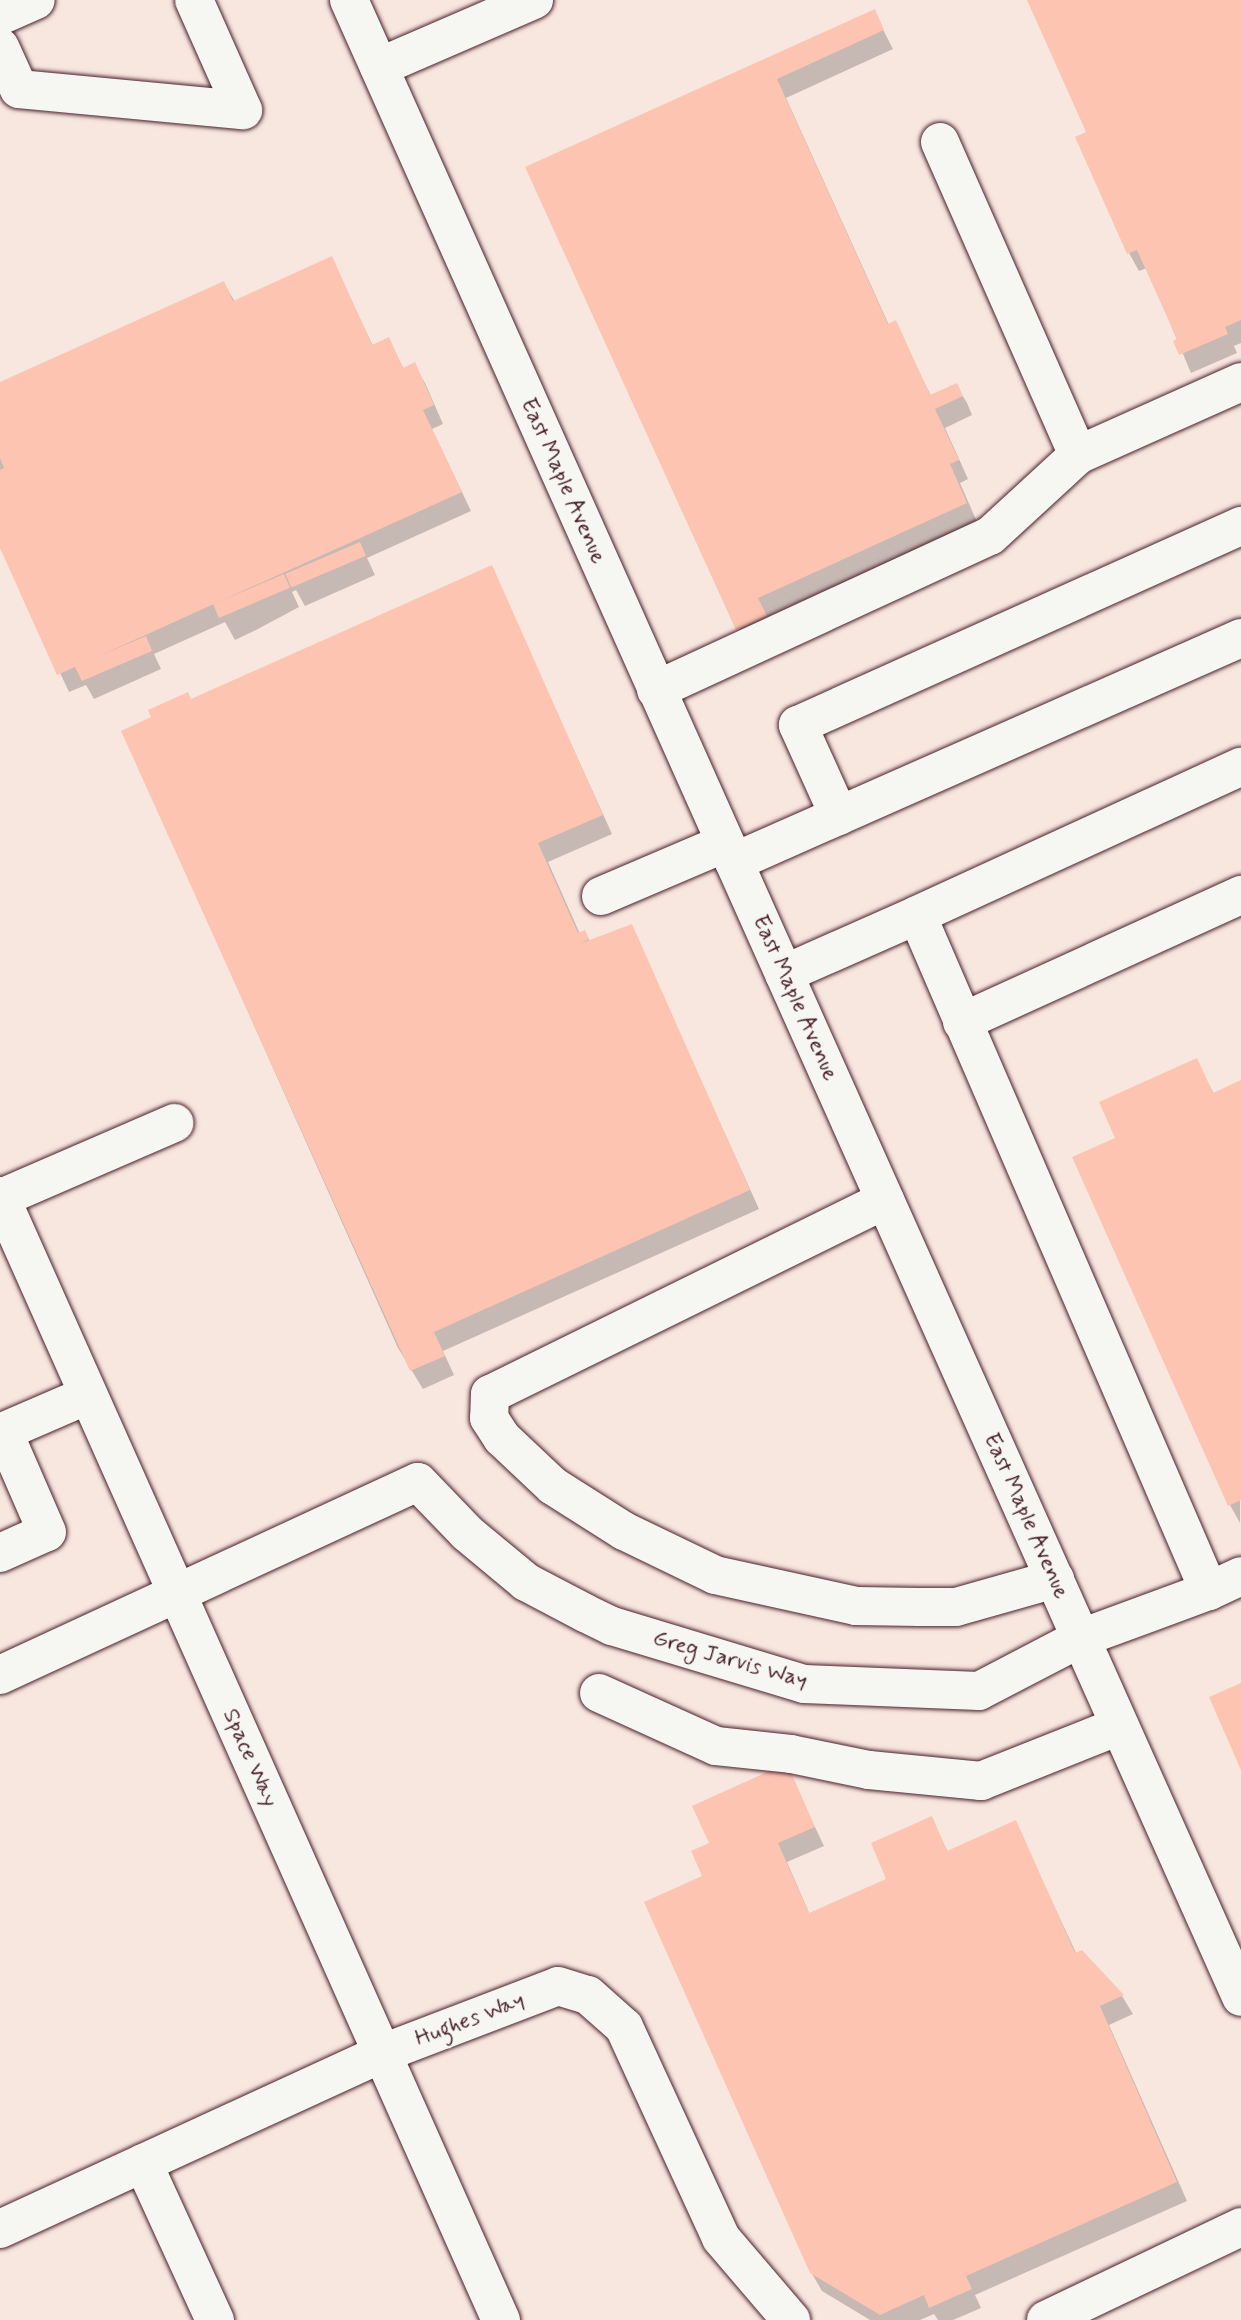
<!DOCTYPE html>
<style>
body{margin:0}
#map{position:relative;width:1241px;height:2320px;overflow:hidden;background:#f6f6f2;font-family:Mynerve,sans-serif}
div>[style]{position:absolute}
.built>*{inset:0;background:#f8e7df;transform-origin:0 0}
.shadow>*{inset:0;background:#0003}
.building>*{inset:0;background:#fdc4b2;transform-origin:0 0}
.roads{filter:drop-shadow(0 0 2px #4a1f2b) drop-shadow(0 0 2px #4a1f2b)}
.minor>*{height:38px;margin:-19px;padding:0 19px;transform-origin:19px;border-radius:19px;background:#f6f6f2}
span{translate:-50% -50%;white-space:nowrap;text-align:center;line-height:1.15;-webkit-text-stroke:5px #f6f6f2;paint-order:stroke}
.street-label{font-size:23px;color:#4a1f2b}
</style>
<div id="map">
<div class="built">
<i style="left:0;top:0;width:1241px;height:2320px"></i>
</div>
<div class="shadow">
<i style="clip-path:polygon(1029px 0,1241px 0,1241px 343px,1234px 346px,1237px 353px,1191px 373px,1147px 268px,1139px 271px,1129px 253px,1088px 133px)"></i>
<i style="clip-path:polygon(874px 12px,893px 49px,786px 98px,889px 325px,895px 323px,931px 396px,956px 385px,967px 403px,972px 415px,945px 428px,968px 479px,960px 483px,977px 522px,767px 617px,776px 635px,748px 647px,527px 168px)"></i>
<i style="clip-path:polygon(331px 258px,373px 346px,388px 339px,404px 369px,414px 365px,425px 383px,443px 424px,432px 429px,471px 511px,367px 558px,375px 575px,305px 606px,296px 590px,292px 592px,299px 607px,256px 630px,235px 640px,225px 622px,154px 654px,161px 669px,94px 699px,86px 685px,69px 692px,0 544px,0 383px,224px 283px,235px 302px)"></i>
<i style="clip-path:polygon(491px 567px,612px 834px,548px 862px,580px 934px,585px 932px,590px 941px,631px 926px,759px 1209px,443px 1351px,454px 1375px,423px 1389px,398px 1348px,123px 732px)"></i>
<i style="clip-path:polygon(1196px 1060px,1214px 1094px,1241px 1082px,1240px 1523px,1230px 1505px)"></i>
<i style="clip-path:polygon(786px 1766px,824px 1846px,787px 1862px,810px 1915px,889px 1880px,931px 1818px,948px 1852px,1015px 1822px,1077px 1955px,1081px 1953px,1122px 1996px,1133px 2014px,1109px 2025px,1187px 2201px,975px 2295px,981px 2308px,953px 2320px,938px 2320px,934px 2314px,920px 2320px,870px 2320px,822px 2291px,811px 2272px,711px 1844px)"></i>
</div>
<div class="building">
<i style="clip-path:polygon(1027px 0,1241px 0,1241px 320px,1225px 327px,1228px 334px,1179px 355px,1173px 341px,1177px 339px,1137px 250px,1127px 254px,1075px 137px,1086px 132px)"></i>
<i style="clip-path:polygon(875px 9px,884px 30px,777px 79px,888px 324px,896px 320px,930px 395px,957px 383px,963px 396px,935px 409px,959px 460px,950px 464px,967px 503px,758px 598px,767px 616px,736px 630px,525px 167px)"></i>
<i style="clip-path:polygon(332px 256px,372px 345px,389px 337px,403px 368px,415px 362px,434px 405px,423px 410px,462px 492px,99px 656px,146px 636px,152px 651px,82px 681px,75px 667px,57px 675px,0 548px,0 470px,4px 468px,0 458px,0 382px,224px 281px,233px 301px)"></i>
<i style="left:360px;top:542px;width:15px;height:81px;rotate:67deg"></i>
<i style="clip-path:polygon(492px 565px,603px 815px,538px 843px,578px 933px,585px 930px,589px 939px,579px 944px,632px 924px,750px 1190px,434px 1332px,445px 1356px,410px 1371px,121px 731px,151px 717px,148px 710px,188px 692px,191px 699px)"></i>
<i style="left:284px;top:574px;width:15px;height:77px;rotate:67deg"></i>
<i style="clip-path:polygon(1197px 1058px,1213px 1093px,1241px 1080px,1241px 1500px,1228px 1506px,1072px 1157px,1115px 1138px,1099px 1102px)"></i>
<i style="clip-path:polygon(1241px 1683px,1241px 1770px,1209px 1697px)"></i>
<i style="clip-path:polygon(787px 1763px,815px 1827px,778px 1843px,809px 1913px,886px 1879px,871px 1843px,932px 1816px,947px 1851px,1016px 1820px,1075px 1953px,1082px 1950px,1124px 1995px,1100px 2006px,1177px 2182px,966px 2276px,972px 2289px,929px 2308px,924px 2295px,880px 2315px,810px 2273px,644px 1902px,702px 1876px,691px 1851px,709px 1843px,692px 1806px)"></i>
</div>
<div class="roads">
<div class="minor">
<i style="left:349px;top:0;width:2187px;rotate:65.93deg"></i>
<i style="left:0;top:16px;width:39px;rotate:-24deg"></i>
<i style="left:0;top:47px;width:46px;rotate:65.7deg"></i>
<i style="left:19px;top:89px;width:225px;rotate:5.4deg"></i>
<i style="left:243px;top:110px;width:120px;rotate:-114deg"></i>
<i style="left:379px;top:67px;width:169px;rotate:-23.4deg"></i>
<i style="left:1078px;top:455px;width:179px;rotate:-24.1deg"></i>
<i style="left:656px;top:690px;width:368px;rotate:-24.8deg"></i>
<i style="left:990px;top:536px;width:120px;rotate:-42.6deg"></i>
<i style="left:1078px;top:455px;width:342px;rotate:-113.8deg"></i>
<i style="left:839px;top:816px;width:100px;rotate:-114.3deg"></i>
<i style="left:798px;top:725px;width:486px;rotate:-24.2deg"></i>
<i style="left:734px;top:862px;width:554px;rotate:-23.84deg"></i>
<i style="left:601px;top:896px;width:135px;rotate:-23.1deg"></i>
<i style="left:784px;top:974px;width:145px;rotate:-23.9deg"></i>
<i style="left:962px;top:1022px;width:307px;rotate:-24.5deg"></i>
<i style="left:0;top:1196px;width:1231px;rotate:65.98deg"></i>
<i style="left:1px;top:1198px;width:189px;rotate:-23.4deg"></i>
<i style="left:885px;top:1200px;width:440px;rotate:153.8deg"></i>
<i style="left:490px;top:1394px;width:24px;rotate:92deg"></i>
<i style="left:489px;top:1418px;width:24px;rotate:57deg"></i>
<i style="left:502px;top:1438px;width:70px;rotate:43.3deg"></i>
<i style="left:553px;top:1486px;width:84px;rotate:32.4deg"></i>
<i style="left:624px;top:1531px;width:101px;rotate:25.8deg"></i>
<i style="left:715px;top:1575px;width:144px;rotate:12.4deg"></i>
<i style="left:856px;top:1606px;width:63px;rotate:0.9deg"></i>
<i style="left:919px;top:1607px;width:37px"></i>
<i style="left:956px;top:1607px;width:103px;rotate:-15.8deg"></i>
<i style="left:0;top:1433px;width:96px;rotate:-23.4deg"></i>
<i style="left:0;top:1553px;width:51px;rotate:-24.1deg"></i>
<i style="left:47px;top:1532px;width:110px;rotate:-113.5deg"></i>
<i style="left:1209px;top:1591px;width:35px;rotate:-25deg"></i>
<i style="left:0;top:1675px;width:460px;rotate:-24.8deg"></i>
<i style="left:418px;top:1482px;width:71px;rotate:46.1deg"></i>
<i style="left:467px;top:1533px;width:77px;rotate:39.7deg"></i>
<i style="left:526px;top:1582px;width:67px;rotate:27.7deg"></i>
<i style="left:585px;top:1613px;width:30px;rotate:26deg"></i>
<i style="left:612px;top:1626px;width:201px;rotate:16.8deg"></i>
<i style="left:804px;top:1684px;width:175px;rotate:2.3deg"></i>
<i style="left:979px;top:1691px;width:115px;rotate:-27.5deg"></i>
<i style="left:1081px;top:1638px;width:136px;rotate:-20.2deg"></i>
<i style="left:1209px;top:1591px;width:736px;rotate:-113.36deg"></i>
<i style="left:917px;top:915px;width:356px;rotate:-24.6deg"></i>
<i style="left:599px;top:1693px;width:128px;rotate:24.4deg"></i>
<i style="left:716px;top:1746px;width:75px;rotate:6.1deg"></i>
<i style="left:791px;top:1754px;width:80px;rotate:11.6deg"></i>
<i style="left:869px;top:1770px;width:113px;rotate:5.6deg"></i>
<i style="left:981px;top:1781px;width:149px;rotate:-21.7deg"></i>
<i style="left:143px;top:2163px;width:173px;rotate:65.4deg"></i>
<i style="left:0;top:2229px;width:422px;rotate:-24.7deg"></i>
<i style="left:383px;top:2053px;width:187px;rotate:-20.9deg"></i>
<i style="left:558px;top:1986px;width:31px;rotate:17deg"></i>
<i style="left:588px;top:1995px;width:48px;rotate:41.6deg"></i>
<i style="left:624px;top:2027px;width:232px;rotate:65.3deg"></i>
<i style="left:721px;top:2238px;width:108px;rotate:49.5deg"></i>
<i style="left:1046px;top:2320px;width:216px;rotate:-25.5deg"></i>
</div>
</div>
<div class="street-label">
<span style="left:563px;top:481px;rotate:66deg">East Maple Avenue</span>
<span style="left:795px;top:998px;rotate:66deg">East Maple Avenue</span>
<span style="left:1026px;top:1516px;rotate:66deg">East Maple Avenue</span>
<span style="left:730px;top:1660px;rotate:16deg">Greg Jarvis Way</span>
<span style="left:250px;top:1758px;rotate:66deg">Space Way</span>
<span style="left:470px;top:2020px;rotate:-21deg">Hughes Way</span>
</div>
</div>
